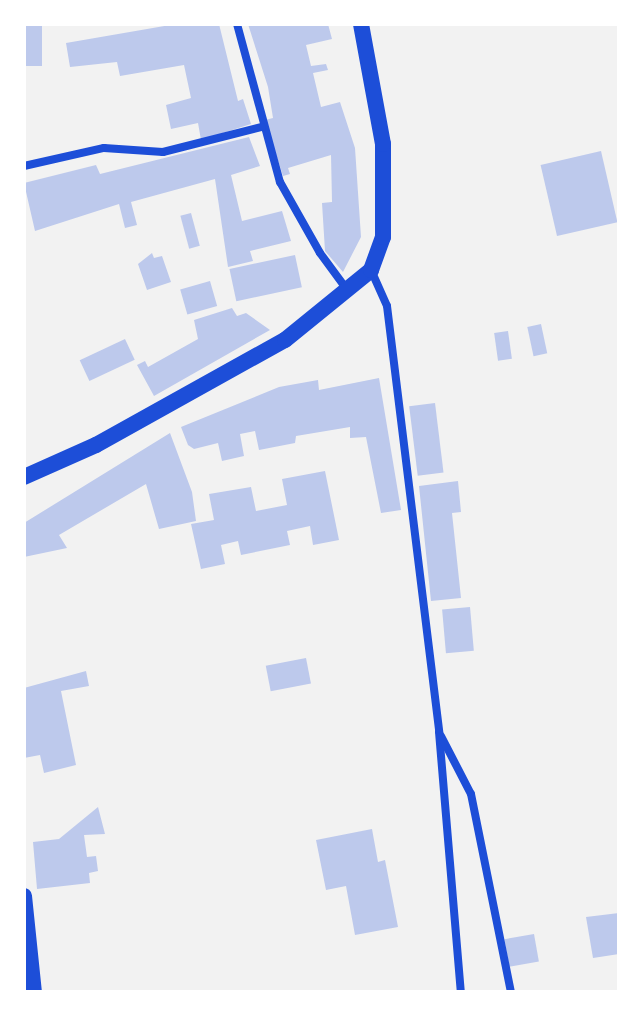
<!DOCTYPE html>
<style>
body{margin:0}
#map{position:relative;width:643px;height:1016px;overflow:hidden;background:#f2f2f2;font-family:"Titillium Web",sans-serif}
div>[style]{position:absolute}
.building>*{inset:0;background:#bdc9ec;transform-origin:0 0}
.minor>*{height:8px;margin:-4px;padding:0 4px;transform-origin:4px;border-radius:4px;background:#1d4ed8}
.secondary>*{height:16px;margin:-8px;padding:0 8px;transform-origin:8px;border-radius:8px;background:#1d4ed8}
span{translate:-50% -50%;white-space:nowrap;text-align:center;line-height:1.15;-webkit-text-stroke:8px #fff;paint-order:stroke}
.frame{position:absolute;inset:0;border:26px solid #fff;pointer-events:none}
</style>
<div id="map">
<div class="building">
<i style="left:24px;top:24px;width:18px;height:42px"></i>
<i style="clip-path:polygon(176px 24px,219px 24px,238px 101px,243px 99px,251px 124px,201px 140px,198px 123px,171px 129px,166px 105px,191px 98px,184px 65px,120px 76px,117px 62px,70px 67px,66px 43px)"></i>
<i style="clip-path:polygon(248px 24px,328px 24px,332px 39px,306px 45px,311px 66px,326px 64px,328px 70px,313px 73px,321px 107px,340px 102px,355px 148px,361px 237px,343px 272px,325px 251px,322px 203px,332px 202px,331px 155px,288px 168px,290px 174px,283px 176px,265px 120px,273px 118px,268px 87px)"></i>
<i style="clip-path:polygon(249px 137px,260px 166px,231px 175px,242px 221px,282px 211px,291px 241px,250px 251px,253px 261px,228px 267px,215px 179px,131px 202px,137px 225px,125px 228px,119px 204px,35px 231px,24px 183px,96px 165px,100px 174px)"></i>
<i style="left:601px;top:151px;width:73px;height:62px;rotate:77deg"></i>
<i style="left:191px;top:213px;width:34px;height:11px;rotate:75deg"></i>
<i style="clip-path:polygon(152px 253px,154px 258px,162px 256px,171px 282px,147px 290px,138px 264px)"></i>
<i style="left:295px;top:255px;width:33px;height:67px;rotate:78deg"></i>
<i style="left:210px;top:281px;width:26px;height:31px;rotate:74deg"></i>
<i style="clip-path:polygon(232px 308px,237px 316px,246px 313px,270px 330px,154px 396px,137px 365px,145px 361px,148px 367px,198px 339px,194px 320px)"></i>
<i style="left:541px;top:324px;width:30px;height:14px;rotate:78deg"></i>
<i style="left:508px;top:331px;width:28px;height:14px;rotate:82deg"></i>
<i style="left:125px;top:339px;width:23px;height:50px;rotate:65deg"></i>
<i style="clip-path:polygon(379px 378px,401px 510px,381px 513px,366px 437px,350px 438px,350px 427px,296px 436px,295px 443px,259px 450px,255px 431px,240px 434px,244px 456px,222px 461px,218px 443px,194px 449px,188px 445px,181px 427px,279px 387px,318px 380px,319px 390px)"></i>
<i style="left:435px;top:403px;width:70px;height:26px;rotate:83deg"></i>
<i style="clip-path:polygon(170px 433px,192px 492px,196px 521px,159px 529px,146px 484px,59px 535px,67px 548px,24px 557px,24px 523px)"></i>
<i style="clip-path:polygon(325px 471px,339px 540px,313px 545px,310px 526px,287px 531px,290px 545px,241px 555px,238px 541px,221px 545px,225px 564px,201px 569px,191px 524px,214px 520px,209px 494px,251px 487px,256px 511px,287px 505px,282px 479px)"></i>
<i style="clip-path:polygon(458px 481px,461px 512px,452px 513px,461px 598px,431px 601px,419px 486px)"></i>
<i style="left:470px;top:607px;width:44px;height:28px;rotate:85deg"></i>
<i style="left:306px;top:658px;width:26px;height:41px;rotate:79deg"></i>
<i style="clip-path:polygon(86px 671px,89px 686px,61px 691px,76px 765px,44px 773px,40px 755px,24px 758px,24px 688px)"></i>
<i style="clip-path:polygon(98px 807px,105px 834px,84px 835px,87px 857px,96px 856px,98px 871px,89px 873px,90px 883px,37px 889px,33px 842px,59px 839px)"></i>
<i style="clip-path:polygon(372px 829px,378px 862px,385px 860px,398px 927px,355px 935px,346px 886px,326px 890px,316px 840px)"></i>
<i style="clip-path:polygon(619px 913px,619px 954px,593px 958px,586px 917px)"></i>
<i style="left:534px;top:934px;width:28px;height:30px;rotate:80deg"></i>
</div>
<div class="minor">
<i style="left:237px;top:24px;width:164px;rotate:74.8deg"></i>
<i style="left:280px;top:182px;width:81px;rotate:60.6deg"></i>
<i style="left:320px;top:253px;width:47px;rotate:53.6deg"></i>
<i style="left:24px;top:166px;width:82px;rotate:-12.7deg"></i>
<i style="left:104px;top:148px;width:59px;rotate:3.9deg"></i>
<i style="left:163px;top:152px;width:102px;rotate:-14.2deg"></i>
<i style="left:371px;top:270px;width:39px;rotate:66deg"></i>
<i style="left:387px;top:306px;width:429px;rotate:83deg"></i>
<i style="left:439px;top:732px;width:261px;rotate:85.2deg"></i>
<i style="left:441px;top:736px;width:65px;rotate:62.7deg"></i>
<i style="left:471px;top:794px;width:202px;rotate:78.6deg"></i>
</div>
<div class="secondary">
<i style="left:24px;top:477px;width:79px;rotate:-24deg"></i>
<i style="left:96px;top:445px;width:216px;rotate:-29.1deg"></i>
<i style="left:285px;top:340px;width:111px;rotate:-39.1deg"></i>
<i style="left:371px;top:270px;width:35px;rotate:-70deg"></i>
<i style="left:383px;top:237px;width:93px;rotate:-90deg"></i>
<i style="left:383px;top:144px;width:122px;rotate:-100.4deg"></i>
<i style="left:24px;top:896px;width:97px;rotate:84.1deg"></i>
</div>
<div class="frame"></div>
</div>
